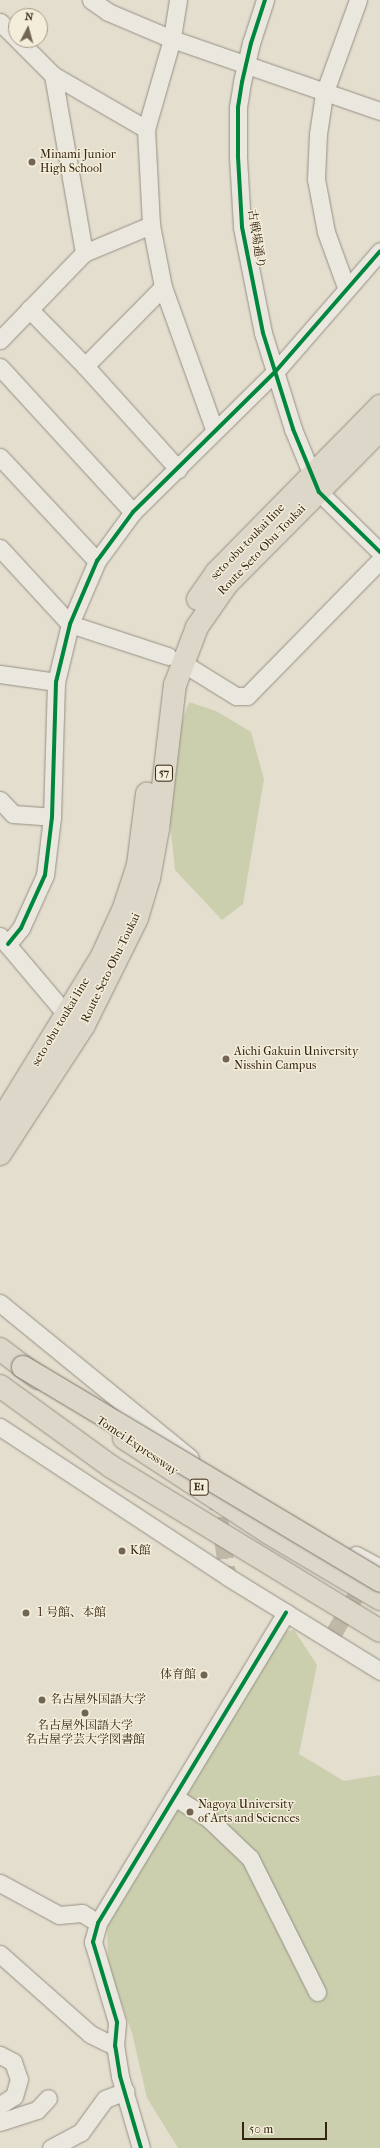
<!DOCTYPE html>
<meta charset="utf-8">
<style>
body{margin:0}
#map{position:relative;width:380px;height:2148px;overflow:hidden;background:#e4dece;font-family:"IM FELL French Canon","Noto Serif JP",serif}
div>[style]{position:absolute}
.green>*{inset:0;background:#cccfae}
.minor-tunnel>*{height:17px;margin-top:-8.5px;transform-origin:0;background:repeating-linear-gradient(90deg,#c1b9a8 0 17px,transparent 0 25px)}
.roads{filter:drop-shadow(0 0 1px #969085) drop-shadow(0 0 1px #969085)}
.minor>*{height:17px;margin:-8.5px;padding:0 8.5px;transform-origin:8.5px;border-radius:8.5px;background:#eae7df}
.major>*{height:22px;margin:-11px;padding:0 11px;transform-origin:11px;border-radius:11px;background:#ddd7ca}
.highway>*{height:22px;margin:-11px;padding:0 11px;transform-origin:11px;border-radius:11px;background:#ddd7ca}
.bridges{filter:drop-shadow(0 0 1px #7d776d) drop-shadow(0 0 1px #7d776d)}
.highway-bridge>*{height:22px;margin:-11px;padding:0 11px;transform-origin:11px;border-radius:11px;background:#ddd7ca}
.cycleway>*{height:4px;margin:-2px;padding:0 2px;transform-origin:2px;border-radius:2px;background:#00873e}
.dots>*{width:11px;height:11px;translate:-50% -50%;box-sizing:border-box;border:2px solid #f4edd9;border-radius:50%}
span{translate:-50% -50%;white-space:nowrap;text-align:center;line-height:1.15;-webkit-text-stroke:3px #f4edd9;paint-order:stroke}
.shield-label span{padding:1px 3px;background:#f4edd9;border:1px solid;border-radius:3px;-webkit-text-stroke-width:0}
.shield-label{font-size:11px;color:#342412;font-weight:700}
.poi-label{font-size:12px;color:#342412}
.left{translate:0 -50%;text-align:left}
.right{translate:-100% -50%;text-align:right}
.street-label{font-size:12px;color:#342412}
.north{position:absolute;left:8px;top:8px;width:40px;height:40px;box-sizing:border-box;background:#f4edd9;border:1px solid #a79d89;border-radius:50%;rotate:6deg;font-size:11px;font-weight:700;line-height:16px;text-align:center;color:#342412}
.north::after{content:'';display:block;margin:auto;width:14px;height:18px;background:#726554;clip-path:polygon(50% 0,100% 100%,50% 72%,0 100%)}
.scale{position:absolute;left:242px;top:2122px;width:85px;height:18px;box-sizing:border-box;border:2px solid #342412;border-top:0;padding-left:5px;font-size:12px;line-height:14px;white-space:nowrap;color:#342412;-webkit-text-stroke:3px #f4edd9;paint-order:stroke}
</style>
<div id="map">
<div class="green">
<i style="clip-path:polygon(189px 702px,216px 711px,251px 732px,264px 779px,243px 904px,222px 920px,175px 870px,169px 813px,174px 744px)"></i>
<i style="clip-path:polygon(294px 1630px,317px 1665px,299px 1754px,344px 1781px,380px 1775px,380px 2148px,178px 2148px,147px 2098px,132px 2033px,108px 1964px,107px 1926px,283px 1631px)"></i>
</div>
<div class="minor-tunnel">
<i style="left:216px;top:1492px;width:86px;rotate:82deg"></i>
<i style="left:334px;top:1633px;width:64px;rotate:-59.8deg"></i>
</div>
<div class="roads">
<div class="minor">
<i style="left:91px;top:0;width:21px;rotate:35deg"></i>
<i style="left:108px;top:12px;width:69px;rotate:22.9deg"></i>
<i style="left:172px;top:39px;width:220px;rotate:19.1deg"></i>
<i style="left:178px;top:0;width:39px;rotate:99deg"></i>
<i style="left:172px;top:39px;width:94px;rotate:106.1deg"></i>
<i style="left:146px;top:129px;width:96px;rotate:87deg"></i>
<i style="left:151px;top:225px;width:63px;rotate:79deg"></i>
<i style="left:163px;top:287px;width:151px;rotate:70.2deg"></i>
<i style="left:265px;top:0;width:45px;rotate:108deg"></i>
<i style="left:251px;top:43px;width:40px;rotate:103deg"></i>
<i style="left:242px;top:82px;width:26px;rotate:99deg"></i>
<i style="left:238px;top:108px;width:49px;rotate:90deg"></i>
<i style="left:238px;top:157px;width:70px;rotate:86.7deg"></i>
<i style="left:242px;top:227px;width:108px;rotate:78.8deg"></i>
<i style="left:263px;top:333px;width:101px;rotate:72.6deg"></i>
<i style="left:293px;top:429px;width:68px;rotate:67.6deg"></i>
<i style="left:319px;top:492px;width:86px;rotate:44.5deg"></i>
<i style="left:0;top:22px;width:23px;rotate:45deg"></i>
<i style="left:18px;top:40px;width:49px;rotate:45deg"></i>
<i style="left:53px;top:75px;width:108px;rotate:30.1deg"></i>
<i style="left:53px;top:75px;width:181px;rotate:80.1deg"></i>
<i style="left:346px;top:287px;width:59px;rotate:-110deg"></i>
<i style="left:326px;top:232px;width:54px;rotate:-100.7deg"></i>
<i style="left:316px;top:179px;width:45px;rotate:-87.5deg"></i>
<i style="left:318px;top:134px;width:40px;rotate:-81.5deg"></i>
<i style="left:324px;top:94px;width:100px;rotate:-70.1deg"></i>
<i style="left:29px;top:309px;width:80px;rotate:45.5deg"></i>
<i style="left:85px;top:366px;width:139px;rotate:47.9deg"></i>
<i style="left:0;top:340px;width:121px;rotate:-46deg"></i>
<i style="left:84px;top:253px;width:73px;rotate:-22.7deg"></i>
<i style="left:85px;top:366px;width:111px;rotate:-45.4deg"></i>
<i style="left:0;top:367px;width:197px;rotate:47.5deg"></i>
<i style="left:0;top:457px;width:142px;rotate:47deg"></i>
<i style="left:0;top:548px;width:103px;rotate:47.4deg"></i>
<i style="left:70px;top:624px;width:103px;rotate:18.1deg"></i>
<i style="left:181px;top:662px;width:65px;rotate:31.7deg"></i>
<i style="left:236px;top:696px;width:11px"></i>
<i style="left:247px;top:696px;width:190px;rotate:-45.6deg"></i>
<i style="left:0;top:674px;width:57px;rotate:8.1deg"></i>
<i style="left:0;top:800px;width:19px;rotate:47deg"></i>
<i style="left:13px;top:814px;width:39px;rotate:4deg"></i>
<i style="left:0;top:936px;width:102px;rotate:49.8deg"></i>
<i style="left:66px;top:1014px;width:12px;rotate:31deg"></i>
<i style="left:8px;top:944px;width:21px;rotate:-51deg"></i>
<i style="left:21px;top:928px;width:58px;rotate:-65.6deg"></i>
<i style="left:45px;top:875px;width:58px;rotate:-83.1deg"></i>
<i style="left:52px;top:817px;width:135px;rotate:-88.3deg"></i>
<i style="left:56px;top:682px;width:60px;rotate:-76.4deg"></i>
<i style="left:70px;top:624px;width:69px;rotate:-66.8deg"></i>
<i style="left:97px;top:561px;width:61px;rotate:-53.7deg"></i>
<i style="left:133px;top:512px;width:199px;rotate:-44.6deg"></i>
<i style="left:275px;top:372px;width:160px;rotate:-49deg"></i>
<i style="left:0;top:1303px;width:245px;rotate:39.2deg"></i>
<i style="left:0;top:1427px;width:273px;rotate:33.3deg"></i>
<i style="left:228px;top:1577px;width:179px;rotate:31.7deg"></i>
<i style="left:356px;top:1555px;width:27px;rotate:28deg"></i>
<i style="left:176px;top:1798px;width:39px;rotate:32deg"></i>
<i style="left:209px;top:1819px;width:57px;rotate:43.6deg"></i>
<i style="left:250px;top:1858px;width:150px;rotate:63.4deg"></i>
<i style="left:0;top:1883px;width:67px;rotate:28.5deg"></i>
<i style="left:59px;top:1915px;width:23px;rotate:-5deg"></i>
<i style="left:82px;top:1913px;width:19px;rotate:32deg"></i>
<i style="left:0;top:1954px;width:120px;rotate:41.6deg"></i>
<i style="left:90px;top:2034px;width:28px;rotate:26deg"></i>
<i style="left:0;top:2055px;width:15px;rotate:28deg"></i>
<i style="left:13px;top:2062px;width:18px;rotate:71deg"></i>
<i style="left:19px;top:2079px;width:18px;rotate:106deg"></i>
<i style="left:14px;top:2096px;width:17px;rotate:147deg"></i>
<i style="left:0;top:2122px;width:39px;rotate:-18deg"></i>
<i style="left:37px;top:2110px;width:16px;rotate:-47deg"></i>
<i style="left:51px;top:2148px;width:34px;rotate:-28deg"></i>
<i style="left:81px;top:2132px;width:41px;rotate:-54deg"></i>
<i style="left:105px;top:2099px;width:22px;rotate:-21deg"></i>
<i style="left:141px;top:2148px;width:75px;rotate:-106.3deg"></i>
<i style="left:120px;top:2076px;width:30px;rotate:-99deg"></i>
<i style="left:115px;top:2046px;width:24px;rotate:-85deg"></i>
<i style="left:117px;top:2022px;width:84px;rotate:-106.7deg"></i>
<i style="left:93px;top:1942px;width:20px;rotate:-75deg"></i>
<i style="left:98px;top:1923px;width:363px;rotate:-58.8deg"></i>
</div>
<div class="major">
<i style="left:198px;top:599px;width:32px;rotate:-55deg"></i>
<i style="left:216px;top:573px;width:234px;rotate:-45.5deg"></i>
<i style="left:0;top:1122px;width:195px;rotate:-58.4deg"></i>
<i style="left:102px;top:956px;width:53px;rotate:-65.4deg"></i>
<i style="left:124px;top:908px;width:45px;rotate:-72deg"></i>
<i style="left:138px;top:865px;width:72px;rotate:-82.8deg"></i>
<i style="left:0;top:1154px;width:154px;rotate:-56.9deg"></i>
<i style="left:84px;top:1025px;width:119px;rotate:-63.6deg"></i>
<i style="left:137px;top:918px;width:42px;rotate:-73.3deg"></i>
<i style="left:149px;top:878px;width:50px;rotate:-79.6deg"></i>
<i style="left:158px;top:829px;width:145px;rotate:-83.3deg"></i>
<i style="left:175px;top:685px;width:62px;rotate:-69.2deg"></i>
<i style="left:197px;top:627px;width:52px;rotate:-55.1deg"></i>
<i style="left:227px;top:584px;width:217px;rotate:-45.2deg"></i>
</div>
<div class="highway">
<i style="left:0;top:1349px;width:48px;rotate:37.3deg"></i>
<i style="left:0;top:1386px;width:136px;rotate:36deg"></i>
<i style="left:110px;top:1466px;width:316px;rotate:31.4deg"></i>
<i style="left:124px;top:1438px;width:173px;rotate:33.2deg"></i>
<i style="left:269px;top:1533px;width:129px;rotate:30.7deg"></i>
</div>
</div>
<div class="bridges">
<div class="highway-bridge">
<i style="left:23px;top:1367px;width:416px;rotate:30.9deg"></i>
</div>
</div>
<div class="cycleway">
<i style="left:265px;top:0;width:45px;rotate:108deg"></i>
<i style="left:251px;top:43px;width:40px;rotate:103deg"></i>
<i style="left:242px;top:82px;width:26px;rotate:99deg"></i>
<i style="left:238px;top:108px;width:49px;rotate:90deg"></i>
<i style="left:238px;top:157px;width:70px;rotate:86.7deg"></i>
<i style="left:242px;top:227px;width:108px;rotate:78.8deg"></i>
<i style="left:263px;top:333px;width:101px;rotate:72.6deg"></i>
<i style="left:293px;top:429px;width:68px;rotate:67.6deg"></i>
<i style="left:319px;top:492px;width:86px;rotate:44.5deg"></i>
<i style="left:8px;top:944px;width:21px;rotate:-51deg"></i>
<i style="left:21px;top:928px;width:58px;rotate:-65.6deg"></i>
<i style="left:45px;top:875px;width:58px;rotate:-83.1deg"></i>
<i style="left:52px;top:817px;width:135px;rotate:-88.3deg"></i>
<i style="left:56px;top:682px;width:60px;rotate:-76.4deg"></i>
<i style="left:70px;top:624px;width:69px;rotate:-66.8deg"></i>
<i style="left:97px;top:561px;width:61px;rotate:-53.7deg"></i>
<i style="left:133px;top:512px;width:199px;rotate:-44.6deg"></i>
<i style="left:275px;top:372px;width:160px;rotate:-49deg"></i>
<i style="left:141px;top:2148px;width:75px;rotate:-106.3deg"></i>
<i style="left:120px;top:2076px;width:30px;rotate:-99deg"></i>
<i style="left:115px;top:2046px;width:24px;rotate:-85deg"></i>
<i style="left:117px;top:2022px;width:84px;rotate:-106.7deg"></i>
<i style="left:93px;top:1942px;width:20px;rotate:-75deg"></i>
<i style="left:98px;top:1923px;width:363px;rotate:-58.8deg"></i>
</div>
<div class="dots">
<i style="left:32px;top:162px;background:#726554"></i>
<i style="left:226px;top:1059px;background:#726554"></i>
<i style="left:122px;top:1551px;background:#726554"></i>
<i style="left:26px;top:1613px;background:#726554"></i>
<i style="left:204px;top:1675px;background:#726554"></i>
<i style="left:42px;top:1700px;background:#726554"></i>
<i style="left:85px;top:1713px;background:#726554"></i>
<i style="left:190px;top:1812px;background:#726554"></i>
</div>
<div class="shield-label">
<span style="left:164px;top:773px">57</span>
<span style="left:199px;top:1487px">E1</span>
</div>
<div class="poi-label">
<span class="left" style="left:40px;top:162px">Minami Junior<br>High School</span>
<span class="left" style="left:234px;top:1059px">Aichi Gakuin University<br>Nisshin Campus</span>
<span class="left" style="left:130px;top:1551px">K館</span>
<span class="left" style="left:34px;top:1613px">１号館、本館</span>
<span class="right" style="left:196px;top:1675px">体育館</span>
<span class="left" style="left:50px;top:1700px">名古屋外国語大学</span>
<span style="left:85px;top:1733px">名古屋外国語大学<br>名古屋学芸大学図書館</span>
<span class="left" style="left:198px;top:1812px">Nagoya University<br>of Arts and Sciences</span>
</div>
<div class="street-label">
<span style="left:256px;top:239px;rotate:81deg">古戦場通り</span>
<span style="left:248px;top:542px;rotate:-46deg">seto-obu-toukai line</span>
<span style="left:262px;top:550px;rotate:-46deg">Route Seto-Obu-Toukai</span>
<span style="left:111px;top:968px;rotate:-64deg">Route Seto-Obu-Toukai</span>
<span style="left:61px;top:1022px;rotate:-59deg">seto-obu-toukai line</span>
<span style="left:137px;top:1446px;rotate:34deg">Tomei Expressway</span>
</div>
<div class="north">N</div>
<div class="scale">50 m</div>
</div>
